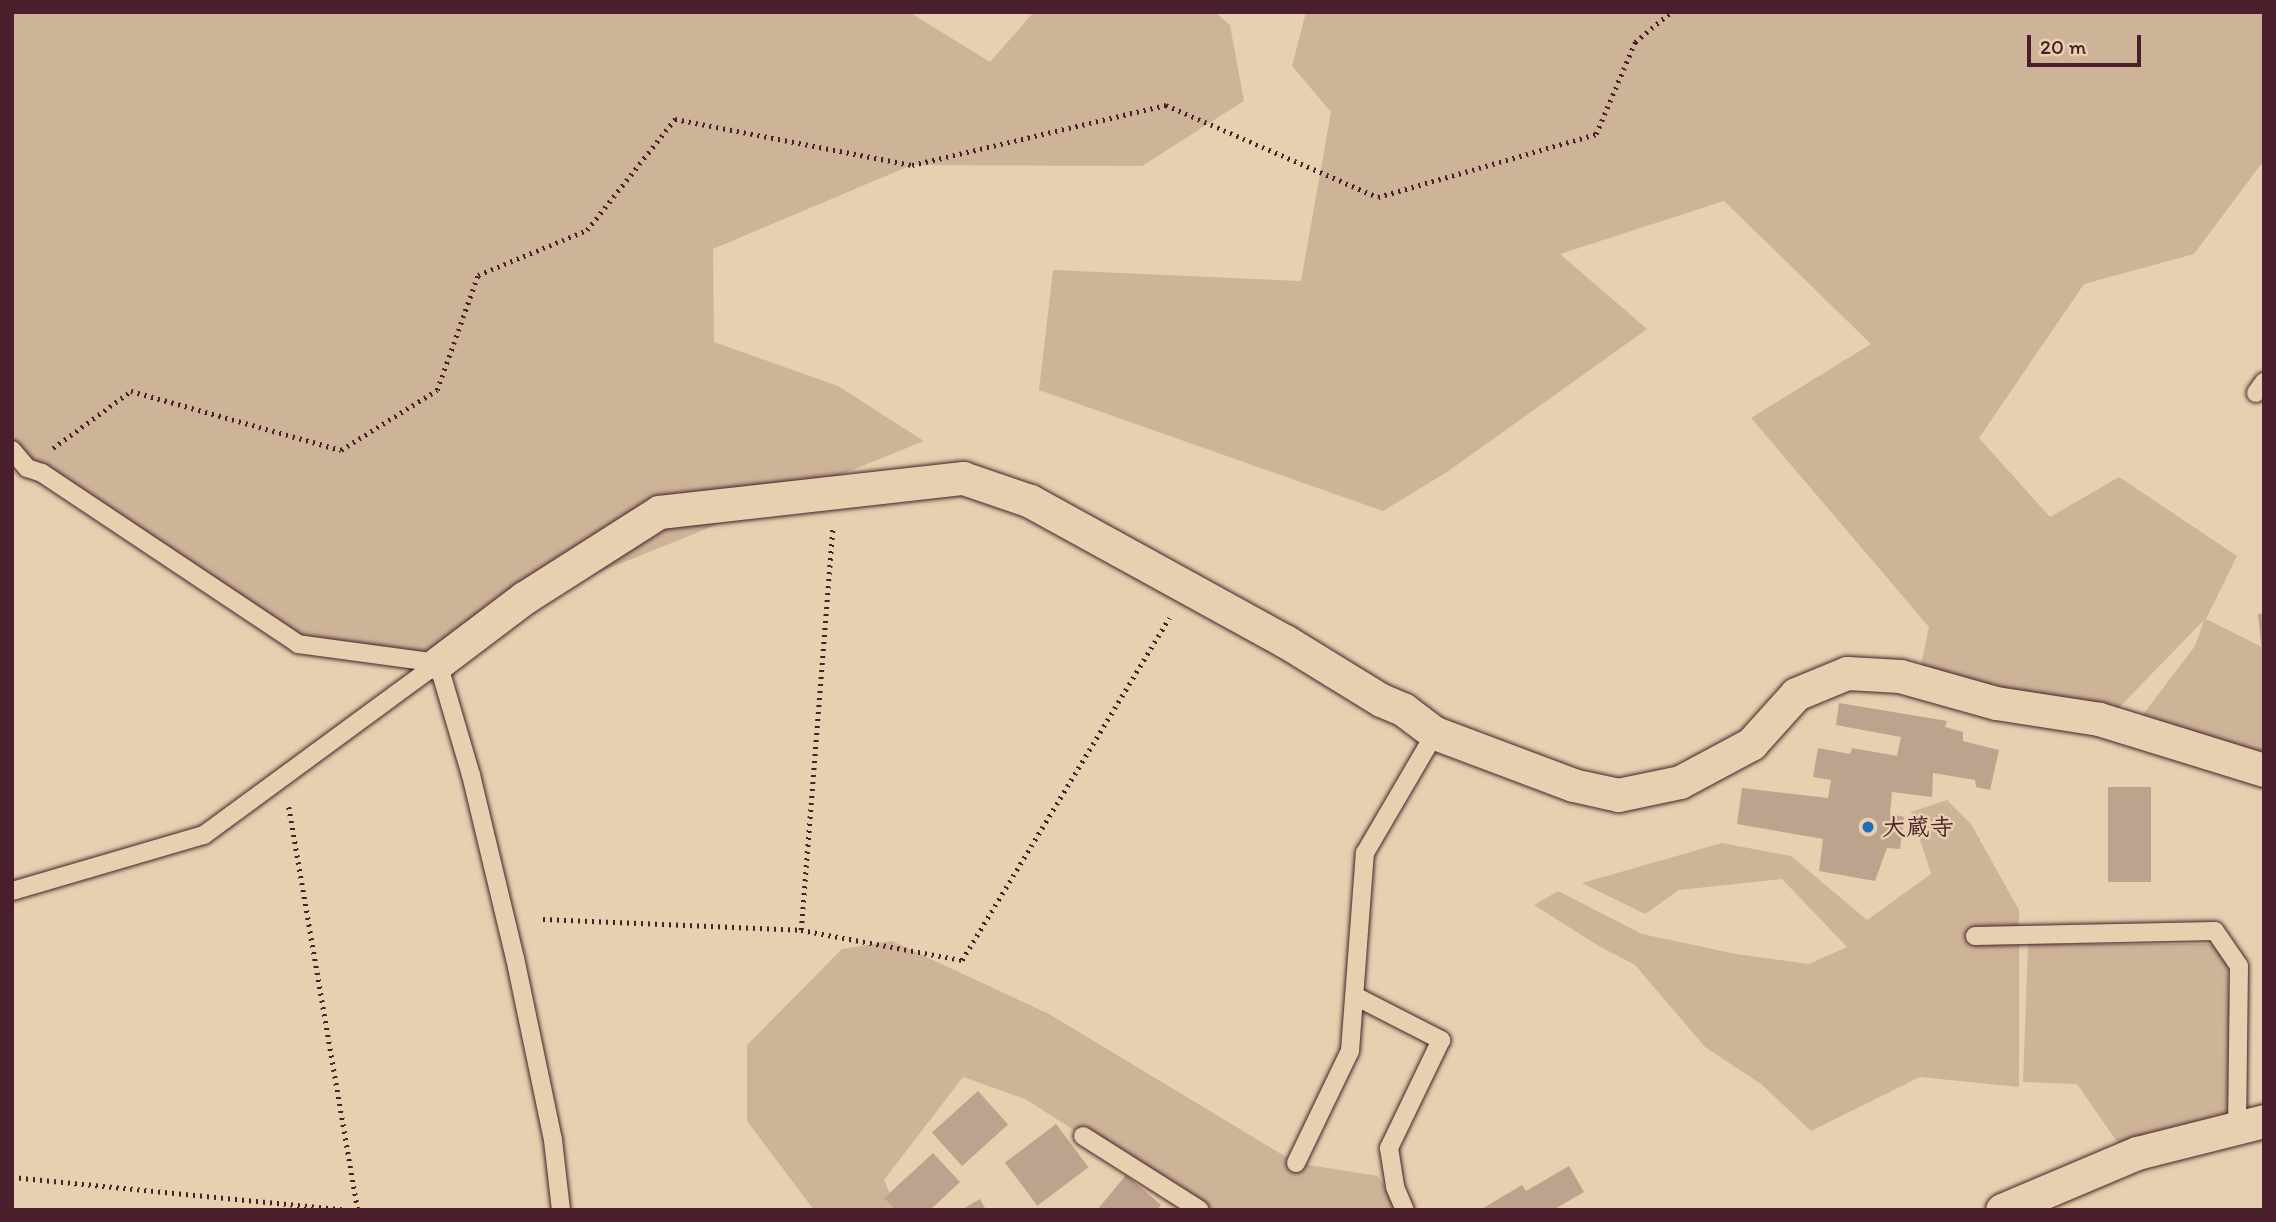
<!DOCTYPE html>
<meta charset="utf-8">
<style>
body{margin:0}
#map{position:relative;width:2276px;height:1222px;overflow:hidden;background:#e6d0af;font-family:Itim,"Klee One",sans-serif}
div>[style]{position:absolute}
.green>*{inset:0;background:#cdb499}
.building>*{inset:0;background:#bda28d;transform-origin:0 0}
.path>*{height:4.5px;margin-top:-2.25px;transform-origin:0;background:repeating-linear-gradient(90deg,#4a1f2b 0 2px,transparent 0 7px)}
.roads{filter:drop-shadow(0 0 2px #4a1f2b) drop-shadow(0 0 2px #4a1f2b)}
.service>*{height:18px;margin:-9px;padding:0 9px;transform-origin:9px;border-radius:9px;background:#e6d0af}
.minor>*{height:33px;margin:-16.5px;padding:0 16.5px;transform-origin:16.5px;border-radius:16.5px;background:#e6d0af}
.dots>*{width:19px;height:19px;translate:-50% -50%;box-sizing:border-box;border:4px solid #e6d0af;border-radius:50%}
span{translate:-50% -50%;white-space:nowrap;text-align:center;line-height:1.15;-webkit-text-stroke:5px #e6d0af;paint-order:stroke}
.poi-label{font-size:24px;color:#4a1f2b;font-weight:700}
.left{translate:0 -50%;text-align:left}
.frame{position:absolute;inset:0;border:14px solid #4a1f2b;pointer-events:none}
.scale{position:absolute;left:2027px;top:35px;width:114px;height:32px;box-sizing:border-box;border:4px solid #4a1f2b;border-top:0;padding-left:9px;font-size:21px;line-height:24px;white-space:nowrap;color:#4a1f2b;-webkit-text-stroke:5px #e6d0af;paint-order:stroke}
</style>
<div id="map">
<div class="green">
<i style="clip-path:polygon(12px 12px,909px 12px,990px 62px,1034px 12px,1215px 12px,1230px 25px,1244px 101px,1142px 166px,912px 165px,713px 249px,714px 342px,838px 386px,924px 441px,498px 613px,438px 663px,279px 632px,42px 473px,12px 439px)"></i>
<i style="clip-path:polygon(1306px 12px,2264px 12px,2264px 160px,2194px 254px,2084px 284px,1979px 438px,2050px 517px,2119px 477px,2237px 556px,2206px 619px,2264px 648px,2264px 766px,2132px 729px,2195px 646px,2204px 620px,2106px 721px,1918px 680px,1929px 627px,1751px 418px,1871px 344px,1724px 201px,1560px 254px,1647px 329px,1447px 472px,1383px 511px,1039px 390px,1053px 270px,1301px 281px,1331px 112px,1292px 66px)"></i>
<i style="clip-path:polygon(1947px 800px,1971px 824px,2019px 910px,2019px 1087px,1920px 1077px,1811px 1131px,1761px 1084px,1705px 1047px,1635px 965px,1597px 945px,1534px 905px,1558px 891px,1642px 934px,1736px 954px,1809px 964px,1847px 947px,1782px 879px,1679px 890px,1645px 914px,1582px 883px,1722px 843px,1791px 856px,1867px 920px,1931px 874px,1911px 812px)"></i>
<i style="clip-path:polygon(892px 941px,1049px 1014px,1296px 1163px,1378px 1176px,1399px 1210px,1200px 1210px,1025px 1099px,963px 1077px,884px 1180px,897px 1210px,814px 1210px,747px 1121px,747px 1045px,842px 949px)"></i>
<i style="clip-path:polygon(2028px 944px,2226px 944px,2236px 1116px,2122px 1149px,2077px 1084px,2023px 1082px)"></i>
</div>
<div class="building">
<i style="clip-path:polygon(2264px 613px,2264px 652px,2262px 652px,2258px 614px)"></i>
<i style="clip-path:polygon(1839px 703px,1947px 721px,1945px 727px,1963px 732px,1963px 741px,1999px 750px,1990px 790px,1976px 787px,1975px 780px,1933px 773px,1932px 797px,1892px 792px,1890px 814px,1904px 817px,1900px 849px,1887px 848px,1875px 881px,1819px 871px,1823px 839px,1737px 824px,1742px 788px,1828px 798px,1831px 780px,1813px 777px,1818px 748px,1850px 754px,1852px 748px,1897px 756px,1901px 737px,1836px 725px)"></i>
<i style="left:2108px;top:787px;width:43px;height:95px"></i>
<i style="left:978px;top:1091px;width:45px;height:62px;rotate:48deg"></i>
<i style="left:1056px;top:1124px;width:54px;height:64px;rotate:53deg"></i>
<i style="clip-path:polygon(933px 1153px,960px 1182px,930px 1210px,896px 1210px,884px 1198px)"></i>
<i style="clip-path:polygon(1569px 1166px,1584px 1192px,1553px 1210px,1480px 1210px,1522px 1185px,1526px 1191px)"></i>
<i style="clip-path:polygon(1126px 1175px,1161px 1205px,1157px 1210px,1097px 1210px)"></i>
<i style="clip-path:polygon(980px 1199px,986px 1210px,961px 1210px)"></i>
</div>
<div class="path">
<i style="left:53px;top:448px;width:97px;rotate:-36.2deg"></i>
<i style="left:131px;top:391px;width:218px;rotate:15.7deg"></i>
<i style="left:341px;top:450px;width:113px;rotate:-32deg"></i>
<i style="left:437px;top:390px;width:122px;rotate:-70.4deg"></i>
<i style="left:478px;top:275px;width:118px;rotate:-22.4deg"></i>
<i style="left:587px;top:230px;width:142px;rotate:-51.6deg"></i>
<i style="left:675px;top:119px;width:241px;rotate:11deg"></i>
<i style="left:912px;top:165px;width:261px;rotate:-13.3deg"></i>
<i style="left:1166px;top:105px;width:231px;rotate:23.5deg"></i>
<i style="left:1378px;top:197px;width:227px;rotate:-16.1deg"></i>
<i style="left:1596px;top:134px;width:100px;rotate:-67deg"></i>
<i style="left:1635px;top:42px;width:47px;rotate:-39.8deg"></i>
<i style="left:289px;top:807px;width:409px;rotate:80.3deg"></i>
<i style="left:543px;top:919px;width:258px;rotate:2.4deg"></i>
<i style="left:801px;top:930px;width:164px;rotate:10.6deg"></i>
<i style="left:962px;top:960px;width:400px;rotate:-58.8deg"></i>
<i style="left:801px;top:930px;width:405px;rotate:-85.5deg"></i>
<i style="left:12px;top:1177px;width:341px;rotate:5.6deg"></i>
</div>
<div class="roads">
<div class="service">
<i style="left:2256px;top:393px;width:14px;rotate:-54deg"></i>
<i style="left:12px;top:450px;width:23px;rotate:50deg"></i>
<i style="left:27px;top:468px;width:16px;rotate:18deg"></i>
<i style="left:42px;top:473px;width:308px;rotate:33.7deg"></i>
<i style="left:298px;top:644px;width:141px;rotate:7.7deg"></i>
<i style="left:438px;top:663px;width:117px;rotate:73.6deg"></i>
<i style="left:471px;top:775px;width:188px;rotate:76.5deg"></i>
<i style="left:515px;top:958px;width:186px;rotate:78.2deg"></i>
<i style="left:553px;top:1140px;width:70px;rotate:83.5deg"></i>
<i style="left:12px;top:891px;width:200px;rotate:-16.3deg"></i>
<i style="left:204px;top:835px;width:290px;rotate:-36.3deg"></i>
<i style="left:1975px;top:936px;width:240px;rotate:-1.2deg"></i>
<i style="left:2215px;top:931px;width:42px;rotate:55.6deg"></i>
<i style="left:2239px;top:966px;width:161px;rotate:90.7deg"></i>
<i style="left:1355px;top:996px;width:97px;rotate:27.1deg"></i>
<i style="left:1441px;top:1040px;width:120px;rotate:115.7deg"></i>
<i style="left:1389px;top:1148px;width:39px;rotate:81deg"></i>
<i style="left:1395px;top:1187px;width:25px;rotate:67deg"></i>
<i style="left:1083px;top:1136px;width:138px;rotate:32.3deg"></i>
<i style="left:1296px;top:1163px;width:124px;rotate:-64.3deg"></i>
<i style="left:1350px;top:1051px;width:199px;rotate:-85.7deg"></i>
<i style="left:1365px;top:853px;width:139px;rotate:-59.7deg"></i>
</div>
<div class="minor">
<i style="left:438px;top:663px;width:108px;rotate:-37.1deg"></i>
<i style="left:524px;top:598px;width:160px;rotate:-32.5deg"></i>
<i style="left:659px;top:512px;width:306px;rotate:-6.4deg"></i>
<i style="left:963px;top:478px;width:71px;rotate:18.9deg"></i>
<i style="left:1030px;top:501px;width:291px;rotate:28.8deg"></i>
<i style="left:1285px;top:641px;width:113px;rotate:31.6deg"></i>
<i style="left:1381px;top:700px;width:25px;rotate:23deg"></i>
<i style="left:1404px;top:710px;width:39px;rotate:37deg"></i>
<i style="left:1435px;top:733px;width:147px;rotate:20.6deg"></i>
<i style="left:1573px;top:785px;width:46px;rotate:12.5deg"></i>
<i style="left:1618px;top:795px;width:63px;rotate:-11.8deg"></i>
<i style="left:1680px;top:782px;width:81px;rotate:-28.2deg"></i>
<i style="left:1751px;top:744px;width:67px;rotate:-48deg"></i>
<i style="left:1796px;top:694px;width:55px;rotate:-22.4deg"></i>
<i style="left:1847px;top:673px;width:53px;rotate:3.2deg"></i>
<i style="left:1900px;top:676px;width:100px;rotate:15.7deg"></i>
<i style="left:1996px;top:703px;width:104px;rotate:8.8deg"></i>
<i style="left:2099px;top:719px;width:173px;rotate:17.2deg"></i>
<i style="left:2002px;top:1210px;width:147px;rotate:-22.9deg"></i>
<i style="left:2137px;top:1153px;width:131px;rotate:-14.1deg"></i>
</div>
</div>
<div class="dots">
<i style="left:1868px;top:827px;background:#1f6fb2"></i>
</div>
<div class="poi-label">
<span class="left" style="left:1882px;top:827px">大蔵寺</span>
</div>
<div class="frame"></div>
<div class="scale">20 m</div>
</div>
